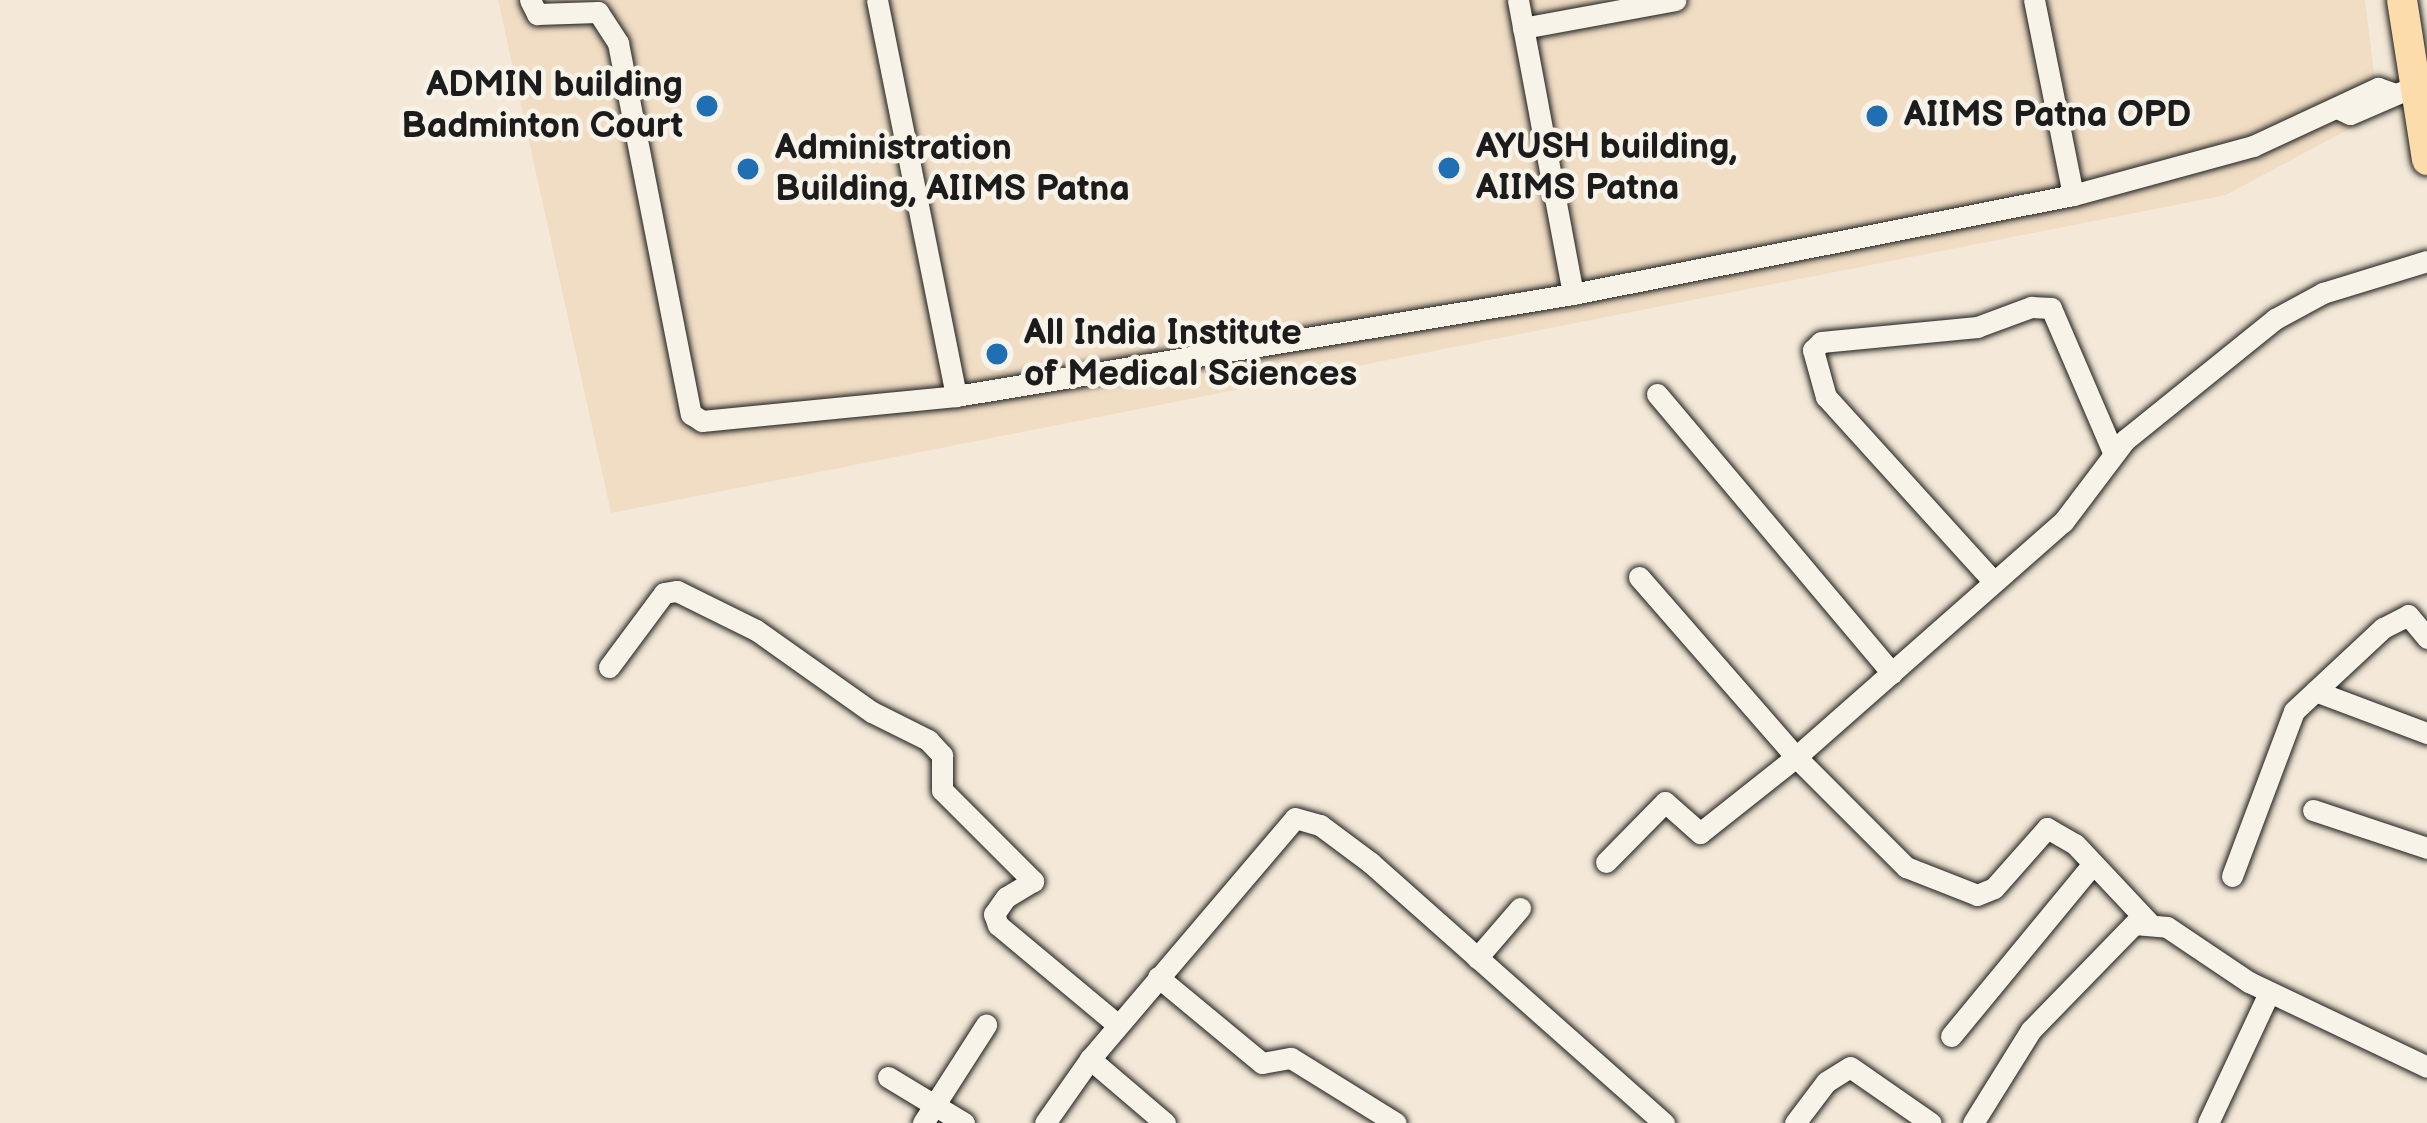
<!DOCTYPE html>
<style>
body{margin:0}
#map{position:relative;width:2427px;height:1123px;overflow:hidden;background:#f4e9d8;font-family:"Balsamiq Sans",sans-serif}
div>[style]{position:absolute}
.built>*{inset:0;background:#f0ddc4}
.roads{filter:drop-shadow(0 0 3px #1c1c1c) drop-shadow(0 0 3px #1c1c1c)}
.minor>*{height:21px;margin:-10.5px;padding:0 10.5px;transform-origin:10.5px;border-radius:10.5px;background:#f7f3e8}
.highway>*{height:30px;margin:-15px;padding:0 15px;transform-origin:15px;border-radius:15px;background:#fddcac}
.dots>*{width:33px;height:33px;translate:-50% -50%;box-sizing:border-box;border:6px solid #f7f3e8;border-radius:50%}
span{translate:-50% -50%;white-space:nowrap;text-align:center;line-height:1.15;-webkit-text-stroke:9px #f7f3e8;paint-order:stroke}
.poi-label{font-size:36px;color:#1c1c1c;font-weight:700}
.right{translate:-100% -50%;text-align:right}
.left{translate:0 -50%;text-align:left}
</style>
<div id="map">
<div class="built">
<i style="clip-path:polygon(498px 0,2365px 0,2379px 113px,2226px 195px,611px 513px)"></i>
</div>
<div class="roads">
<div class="minor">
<i style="left:530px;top:0;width:16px;rotate:63deg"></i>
<i style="left:537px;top:14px;width:61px;rotate:-1.9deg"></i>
<i style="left:598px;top:12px;width:37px;rotate:57deg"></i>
<i style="left:618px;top:43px;width:378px;rotate:78.9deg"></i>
<i style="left:691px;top:414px;width:13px;rotate:32deg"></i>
<i style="left:702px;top:421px;width:255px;rotate:-5.6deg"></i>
<i style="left:877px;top:0;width:404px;rotate:78.7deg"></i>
<i style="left:956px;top:396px;width:625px;rotate:-9.39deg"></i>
<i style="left:1573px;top:294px;width:299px;rotate:-100.6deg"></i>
<i style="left:1523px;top:28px;width:155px;rotate:-10.4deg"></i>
<i style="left:2337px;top:108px;width:14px;rotate:25deg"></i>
<i style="left:2350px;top:114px;width:56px;rotate:-23.3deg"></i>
<i style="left:2073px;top:195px;width:187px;rotate:-15.2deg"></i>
<i style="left:2253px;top:146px;width:138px;rotate:-24.9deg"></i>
<i style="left:2378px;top:88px;width:18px;rotate:19deg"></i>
<i style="left:1573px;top:294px;width:510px;rotate:-11.2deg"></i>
<i style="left:2073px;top:195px;width:199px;rotate:-101.3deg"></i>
<i style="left:1657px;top:394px;width:365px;rotate:49.9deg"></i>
<i style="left:1639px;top:577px;width:239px;rotate:48.9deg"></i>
<i style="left:1796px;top:757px;width:156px;rotate:45deg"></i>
<i style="left:1906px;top:867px;width:76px;rotate:21.5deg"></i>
<i style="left:1977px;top:895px;width:18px;rotate:-22deg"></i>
<i style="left:1994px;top:888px;width:80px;rotate:-48.5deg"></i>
<i style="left:2047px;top:828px;width:32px;rotate:30deg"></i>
<i style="left:2075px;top:844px;width:110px;rotate:46.8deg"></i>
<i style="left:1994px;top:582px;width:250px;rotate:-132.2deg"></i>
<i style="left:1826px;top:397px;width:49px;rotate:-105.5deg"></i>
<i style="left:1813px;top:350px;width:11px;rotate:-45deg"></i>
<i style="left:1821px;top:342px;width:157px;rotate:-5.5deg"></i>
<i style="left:1977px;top:327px;width:58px;rotate:-20.3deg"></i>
<i style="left:2031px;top:307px;width:20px;rotate:3deg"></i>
<i style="left:2051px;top:308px;width:159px;rotate:66.7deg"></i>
<i style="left:609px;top:667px;width:92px;rotate:-53.4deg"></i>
<i style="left:664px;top:593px;width:13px;rotate:-9deg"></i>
<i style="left:677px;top:591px;width:88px;rotate:26.3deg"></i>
<i style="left:756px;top:630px;width:142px;rotate:35.3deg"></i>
<i style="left:872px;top:712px;width:63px;rotate:26.6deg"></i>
<i style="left:928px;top:740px;width:21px;rotate:47deg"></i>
<i style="left:942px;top:755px;width:35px;rotate:90deg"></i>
<i style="left:942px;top:790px;width:129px;rotate:45deg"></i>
<i style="left:1033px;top:881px;width:31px;rotate:149deg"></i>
<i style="left:1006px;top:897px;width:21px;rotate:125deg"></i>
<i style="left:994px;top:914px;width:12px;rotate:70deg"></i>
<i style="left:998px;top:925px;width:156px;rotate:39.8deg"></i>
<i style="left:2315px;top:691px;width:120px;rotate:20.6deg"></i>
<i style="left:2313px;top:810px;width:120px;rotate:18.4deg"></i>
<i style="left:1606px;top:862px;width:84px;rotate:-45.5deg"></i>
<i style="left:1665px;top:802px;width:47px;rotate:41.5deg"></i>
<i style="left:1700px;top:833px;width:122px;rotate:-38.4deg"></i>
<i style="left:1796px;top:757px;width:356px;rotate:-41.4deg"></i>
<i style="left:2063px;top:522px;width:103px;rotate:-52.9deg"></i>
<i style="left:2125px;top:440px;width:193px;rotate:-38.9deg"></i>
<i style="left:2275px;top:319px;width:55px;rotate:-28.4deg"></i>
<i style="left:2323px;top:293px;width:109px;rotate:-17.1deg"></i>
<i style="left:2232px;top:876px;width:176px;rotate:-69.4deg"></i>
<i style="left:2294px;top:711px;width:122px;rotate:-43deg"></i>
<i style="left:2383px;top:628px;width:28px;rotate:-27deg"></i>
<i style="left:2408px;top:615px;width:30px;rotate:50deg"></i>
<i style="left:1477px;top:958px;width:66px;rotate:-49.3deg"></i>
<i style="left:1158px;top:977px;width:135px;rotate:39.6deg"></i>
<i style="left:1262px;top:1063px;width:29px;rotate:-10deg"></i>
<i style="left:1291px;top:1058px;width:123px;rotate:31.8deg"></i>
<i style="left:1951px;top:1036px;width:222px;rotate:-50.5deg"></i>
<i style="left:888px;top:1077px;width:89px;rotate:31.2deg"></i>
<i style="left:923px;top:1123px;width:117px;rotate:-57.3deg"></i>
<i style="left:1045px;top:1123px;width:78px;rotate:-54.9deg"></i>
<i style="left:1165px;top:1123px;width:99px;rotate:-139.5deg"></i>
<i style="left:1090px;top:1059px;width:316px;rotate:-49.6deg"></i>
<i style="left:1295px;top:818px;width:26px;rotate:16deg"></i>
<i style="left:1320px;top:825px;width:64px;rotate:36.7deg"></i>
<i style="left:1371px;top:863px;width:392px;rotate:41.6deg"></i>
<i style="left:1795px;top:1123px;width:51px;rotate:-52.9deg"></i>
<i style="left:1826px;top:1082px;width:28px;rotate:-32deg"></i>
<i style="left:1850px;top:1067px;width:98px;rotate:34.7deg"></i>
<i style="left:1973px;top:1123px;width:110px;rotate:-58.1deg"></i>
<i style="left:2031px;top:1030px;width:148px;rotate:-45.8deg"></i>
<i style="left:2134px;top:924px;width:33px;rotate:5deg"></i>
<i style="left:2167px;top:927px;width:99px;rotate:33.9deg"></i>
<i style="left:2249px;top:982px;width:197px;rotate:25.5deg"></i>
<i style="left:2208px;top:1123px;width:144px;rotate:-64.9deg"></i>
</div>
<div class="highway">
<i style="left:2402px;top:0;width:162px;rotate:81.1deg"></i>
</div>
</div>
<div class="dots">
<i style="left:707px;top:106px;background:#1f6fb2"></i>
<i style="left:1877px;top:116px;background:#1f6fb2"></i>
<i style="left:1449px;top:168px;background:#1f6fb2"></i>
<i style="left:748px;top:169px;background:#1f6fb2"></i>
<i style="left:997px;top:354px;background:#1f6fb2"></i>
</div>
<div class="poi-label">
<span class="right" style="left:683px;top:106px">ADMIN building<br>Badminton Court</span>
<span class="left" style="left:1904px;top:116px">AIIMS Patna OPD</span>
<span class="left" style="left:1476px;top:168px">AYUSH building,<br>AIIMS Patna</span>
<span class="left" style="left:775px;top:169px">Administration<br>Building, AIIMS Patna</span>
<span class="left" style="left:1024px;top:354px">All India Institute<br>of Medical Sciences</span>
</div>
</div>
